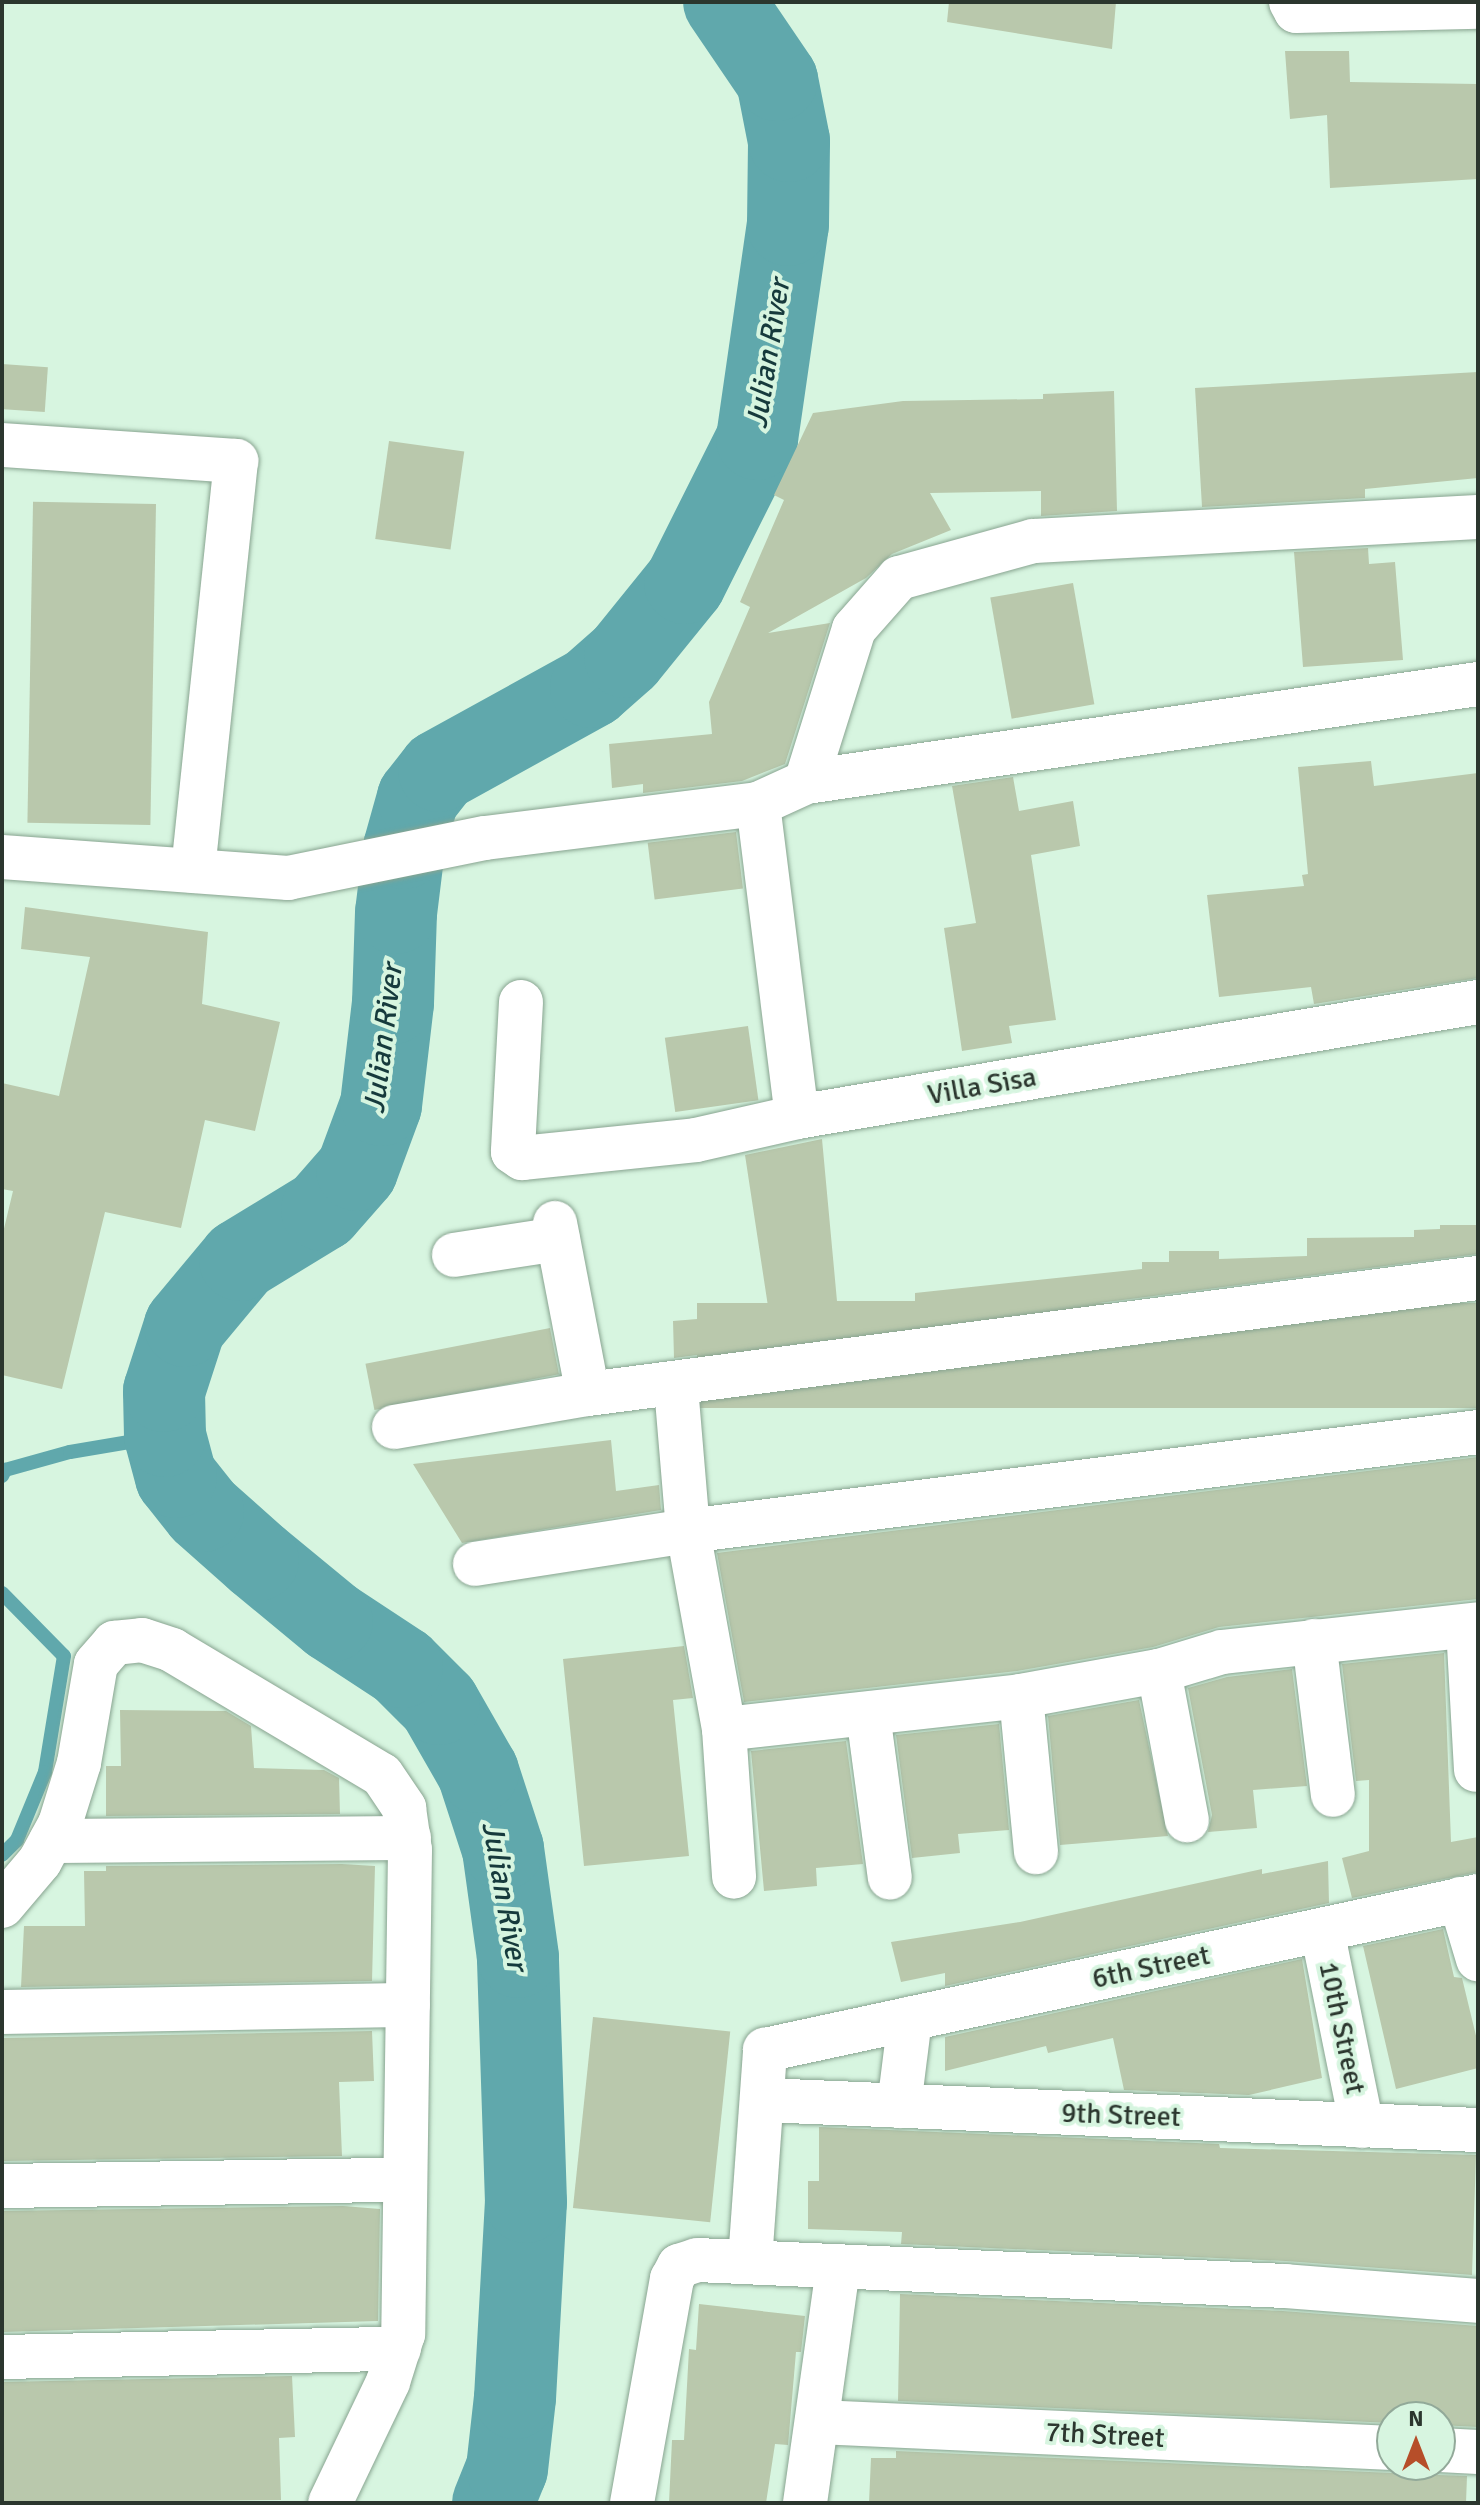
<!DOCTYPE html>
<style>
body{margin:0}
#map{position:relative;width:1480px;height:2505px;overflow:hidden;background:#d7f5e0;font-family:Signika,sans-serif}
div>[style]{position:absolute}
.stream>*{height:14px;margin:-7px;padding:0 7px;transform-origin:7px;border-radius:7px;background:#60a8ac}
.river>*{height:82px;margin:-41px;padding:0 41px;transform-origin:41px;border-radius:41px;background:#60a8ac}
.building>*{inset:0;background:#b9c8ac;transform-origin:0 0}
.roads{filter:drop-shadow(0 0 2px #88a490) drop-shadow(0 0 2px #88a490)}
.minor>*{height:44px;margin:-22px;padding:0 22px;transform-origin:22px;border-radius:22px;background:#fff}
span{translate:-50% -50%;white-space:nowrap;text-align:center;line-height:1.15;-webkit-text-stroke:8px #d7f5e0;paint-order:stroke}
.street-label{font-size:28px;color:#2b362e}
.water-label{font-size:30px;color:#163a3c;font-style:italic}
.frame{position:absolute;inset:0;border:4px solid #2b362e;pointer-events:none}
.north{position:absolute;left:1376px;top:2401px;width:80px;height:80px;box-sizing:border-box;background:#d7f5e0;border:2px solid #92a999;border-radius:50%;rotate:0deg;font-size:22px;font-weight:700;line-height:32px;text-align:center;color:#2b362e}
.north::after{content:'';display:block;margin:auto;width:28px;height:36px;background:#b64e29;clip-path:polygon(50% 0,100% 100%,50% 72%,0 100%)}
</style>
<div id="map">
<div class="stream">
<i style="left:2px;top:1476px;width:7px;rotate:-63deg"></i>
<i style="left:5px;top:1470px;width:67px;rotate:-15.5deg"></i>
<i style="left:70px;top:1452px;width:96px;rotate:-9.6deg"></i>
<i style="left:2px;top:1593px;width:88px;rotate:45.5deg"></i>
<i style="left:64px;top:1656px;width:118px;rotate:99.3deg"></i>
<i style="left:45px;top:1772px;width:74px;rotate:112.4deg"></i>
<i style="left:17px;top:1840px;width:21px;rotate:135deg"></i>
</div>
<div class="river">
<i style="left:493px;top:2503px;width:37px;rotate:-68deg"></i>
<i style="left:507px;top:2469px;width:71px;rotate:-83.6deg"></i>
<i style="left:515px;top:2398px;width:196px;rotate:-86.8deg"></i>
<i style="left:526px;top:2202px;width:245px;rotate:-91.9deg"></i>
<i style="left:518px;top:1957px;width:109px;rotate:-97.9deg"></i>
<i style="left:503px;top:1849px;width:81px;rotate:-108deg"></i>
<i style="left:478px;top:1772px;width:78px;rotate:-119.8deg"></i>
<i style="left:439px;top:1704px;width:52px;rotate:-135deg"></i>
<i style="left:402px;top:1667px;width:84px;rotate:-146.7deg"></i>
<i style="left:332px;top:1621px;width:96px;rotate:-140.5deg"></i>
<i style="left:258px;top:1560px;width:74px;rotate:-138.3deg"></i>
<i style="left:203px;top:1511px;width:43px;rotate:-128.5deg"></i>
<i style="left:176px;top:1477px;width:42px;rotate:-105deg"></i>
<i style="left:165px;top:1436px;width:45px;rotate:-91.3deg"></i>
<i style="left:164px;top:1391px;width:68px;rotate:-72.1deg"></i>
<i style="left:185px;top:1326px;width:86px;rotate:-50.2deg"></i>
<i style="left:240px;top:1260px;width:96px;rotate:-31.4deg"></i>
<i style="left:322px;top:1210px;width:53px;rotate:-48.8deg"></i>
<i style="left:357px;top:1170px;width:69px;rotate:-69.7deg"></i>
<i style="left:381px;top:1105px;width:103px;rotate:-83.3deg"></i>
<i style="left:393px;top:1003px;width:90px;rotate:-88.1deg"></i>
<i style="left:396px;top:913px;width:65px;rotate:-83deg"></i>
<i style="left:404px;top:848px;width:52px;rotate:-74.4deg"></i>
<i style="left:418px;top:798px;width:34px;rotate:-52deg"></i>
<i style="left:439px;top:771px;width:174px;rotate:-28.9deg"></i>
<i style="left:591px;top:687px;width:45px;rotate:-41.4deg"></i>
<i style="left:625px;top:657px;width:95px;rotate:-51deg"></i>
<i style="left:685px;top:583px;width:161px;rotate:-63.4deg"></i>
<i style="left:757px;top:439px;width:216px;rotate:-81.8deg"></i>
<i style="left:788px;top:225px;width:84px;rotate:-89.3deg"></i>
<i style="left:789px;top:141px;width:62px;rotate:-101.1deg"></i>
<i style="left:777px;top:80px;width:94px;rotate:-124.2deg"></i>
</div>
<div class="building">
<i style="clip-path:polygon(949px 2px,1116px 2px,1112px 49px,947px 22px)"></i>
<i style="clip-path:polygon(1285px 51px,1349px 51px,1350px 82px,1478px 84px,1478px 179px,1330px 188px,1327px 115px,1290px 119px)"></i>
<i style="left:2px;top:364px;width:46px;height:45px;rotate:4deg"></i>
<i style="clip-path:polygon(1478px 372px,1478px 478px,1365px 489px,1365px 498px,1202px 507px,1195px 388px)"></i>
<i style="clip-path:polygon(1114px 391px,1117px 511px,1041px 516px,1041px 491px,930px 493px,951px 530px,892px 554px,866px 578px,768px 633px,830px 623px,785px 764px,742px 781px,643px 793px,643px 784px,612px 788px,609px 744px,712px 734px,709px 702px,750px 607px,740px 602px,784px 500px,774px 495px,813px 413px,903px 401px,1043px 399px,1043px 394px)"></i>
<i style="left:389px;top:441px;width:76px;height:99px;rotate:8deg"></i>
<i style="left:156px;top:504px;width:321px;height:123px;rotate:91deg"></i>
<i style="clip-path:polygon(1368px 548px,1369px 564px,1395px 562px,1403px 660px,1303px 667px,1294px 552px)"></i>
<i style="left:1073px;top:583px;width:123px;height:84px;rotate:80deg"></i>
<i style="clip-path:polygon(1371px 761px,1374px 786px,1478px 773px,1478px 978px,1314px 1004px,1311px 987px,1219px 997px,1207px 895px,1304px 886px,1302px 875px,1308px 874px,1298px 767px)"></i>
<i style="clip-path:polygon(1013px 777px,1019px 811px,1073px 801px,1080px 846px,1031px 855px,1056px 1020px,1009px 1026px,1012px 1043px,962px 1051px,944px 928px,976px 923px,952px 786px)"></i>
<i style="left:736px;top:832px;width:57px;height:89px;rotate:83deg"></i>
<i style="clip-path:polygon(25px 907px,208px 932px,202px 1004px,280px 1022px,255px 1131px,205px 1120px,181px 1228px,105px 1212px,62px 1389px,2px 1375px,2px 1237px,13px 1191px,2px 1189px,2px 1083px,59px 1096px,90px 957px,21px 949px)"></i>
<i style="left:748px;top:1026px;width:75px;height:84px;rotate:82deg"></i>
<i style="clip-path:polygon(822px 1139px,837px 1301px,915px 1301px,915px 1293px,1142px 1269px,1142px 1262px,1169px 1262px,1169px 1251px,1219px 1251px,1219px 1259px,1307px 1256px,1307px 1238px,1414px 1237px,1414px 1230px,1440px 1229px,1440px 1225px,1478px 1225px,1478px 1254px,674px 1358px,673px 1321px,769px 1313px,745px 1155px)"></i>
<i style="left:1478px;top:1303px;width:105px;height:781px;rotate:90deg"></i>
<i style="left:550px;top:1328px;width:47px;height:188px;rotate:79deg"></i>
<i style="clip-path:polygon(611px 1440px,616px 1491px,659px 1485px,661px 1510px,462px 1543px,413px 1464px)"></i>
<i style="clip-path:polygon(1478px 1457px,1478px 1599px,1219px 1627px,1153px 1647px,1017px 1671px,744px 1702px,717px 1553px)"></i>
<i style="clip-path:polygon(684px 1646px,693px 1698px,673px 1700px,689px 1856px,584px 1866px,563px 1659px)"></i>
<i style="clip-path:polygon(1444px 1653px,1451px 1842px,1478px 1837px,1478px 1872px,1352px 1898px,1342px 1858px,1369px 1851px,1369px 1780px,1356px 1781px,1342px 1664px)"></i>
<i style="clip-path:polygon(1292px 1669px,1307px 1786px,1253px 1790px,1257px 1828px,1208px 1832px,1212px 1815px,1188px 1688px,1227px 1677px)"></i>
<i style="clip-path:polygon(1139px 1700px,1168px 1836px,1060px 1845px,1048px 1716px)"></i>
<i style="clip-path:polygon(120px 1710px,226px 1711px,251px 1726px,254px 1768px,324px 1770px,339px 1778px,340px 1814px,106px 1816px,106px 1766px,121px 1766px)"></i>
<i style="clip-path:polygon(999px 1724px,1009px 1830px,958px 1834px,960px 1853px,912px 1858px,896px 1735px)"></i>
<i style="clip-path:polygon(846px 1741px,863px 1864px,816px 1868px,817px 1886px,764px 1891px,751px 1751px)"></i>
<i style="clip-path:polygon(1328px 1861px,1329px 1903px,945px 1986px,945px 1973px,901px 1982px,891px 1942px,1020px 1922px,1262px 1869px,1262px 1874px)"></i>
<i style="clip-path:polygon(342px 1864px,375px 1866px,372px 1981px,21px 1987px,24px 1926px,85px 1926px,84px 1871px,106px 1871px,106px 1866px)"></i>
<i style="clip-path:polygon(1443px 1929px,1454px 1977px,1462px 1978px,1478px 2044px,1478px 2068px,1396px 2089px,1363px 1946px)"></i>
<i style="clip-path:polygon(1302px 1959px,1322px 2078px,1249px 2095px,1124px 2090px,1113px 2038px,1048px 2053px,1046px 2046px,945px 2071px,945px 2037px)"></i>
<i style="left:593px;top:2017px;width:138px;height:192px;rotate:6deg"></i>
<i style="clip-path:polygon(372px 2031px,374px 2081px,339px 2082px,342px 2156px,2px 2161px,2px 2038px)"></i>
<i style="clip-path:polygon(819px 2127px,1219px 2144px,1220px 2148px,1476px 2155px,1472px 2275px,1286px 2261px,901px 2244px,902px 2232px,808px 2229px,808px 2181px,819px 2181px)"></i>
<i style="clip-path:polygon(343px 2206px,380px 2209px,378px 2321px,2px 2332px,2px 2211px)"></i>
<i style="clip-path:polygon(900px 2294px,1283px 2311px,1478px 2326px,1478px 2427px,1440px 2425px,1440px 2417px,1392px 2417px,1392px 2423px,898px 2401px)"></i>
<i style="clip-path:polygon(699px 2304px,805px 2316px,801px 2352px,796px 2352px,788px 2445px,775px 2444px,766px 2503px,669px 2503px,672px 2440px,684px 2440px,689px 2349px,696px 2350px)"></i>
<i style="clip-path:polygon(292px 2376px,295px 2437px,279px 2438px,281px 2500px,2px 2503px,2px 2382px)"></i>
<i style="clip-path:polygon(896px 2451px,1391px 2473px,1421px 2465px,1438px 2475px,1467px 2476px,1466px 2503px,869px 2503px,871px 2458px,896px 2458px)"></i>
</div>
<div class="roads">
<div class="minor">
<i style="left:1291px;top:2px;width:10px;rotate:61deg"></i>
<i style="left:1296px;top:11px;width:182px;rotate:-1.3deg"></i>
<i style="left:2px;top:445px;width:235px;rotate:3.9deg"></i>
<i style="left:236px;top:461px;width:412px;rotate:96deg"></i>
<i style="left:806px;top:782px;width:160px;rotate:-72.6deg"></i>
<i style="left:854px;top:629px;width:68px;rotate:-48.6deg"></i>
<i style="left:899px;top:578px;width:139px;rotate:-15.4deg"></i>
<i style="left:1033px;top:541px;width:446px;rotate:-3.1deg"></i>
<i style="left:758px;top:804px;width:315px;rotate:82.9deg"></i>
<i style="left:797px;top:1117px;width:691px;rotate:-9.59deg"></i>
<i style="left:2px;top:857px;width:287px;rotate:4.2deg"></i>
<i style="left:288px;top:878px;width:201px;rotate:-11.5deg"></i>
<i style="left:485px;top:838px;width:275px;rotate:-7.1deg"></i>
<i style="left:758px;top:804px;width:53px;rotate:-24.6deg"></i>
<i style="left:806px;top:782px;width:679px;rotate:-8.3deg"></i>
<i style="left:521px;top:1002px;width:150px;rotate:93.1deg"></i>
<i style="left:513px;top:1152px;width:11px;rotate:34deg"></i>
<i style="left:522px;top:1158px;width:175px;rotate:-5.9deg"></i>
<i style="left:696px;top:1140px;width:104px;rotate:-12.8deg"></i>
<i style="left:555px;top:1223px;width:174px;rotate:79.1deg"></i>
<i style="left:454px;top:1255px;width:105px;rotate:-8.7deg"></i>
<i style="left:676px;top:1387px;width:144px;rotate:85.2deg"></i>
<i style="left:688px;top:1531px;width:201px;rotate:79.7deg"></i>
<i style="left:724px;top:1729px;width:148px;rotate:86.1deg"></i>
<i style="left:394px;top:1427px;width:197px;rotate:-9.7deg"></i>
<i style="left:588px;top:1394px;width:898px;rotate:-7.43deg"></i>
<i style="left:475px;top:1564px;width:216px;rotate:-8.8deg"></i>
<i style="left:688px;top:1531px;width:796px;rotate:-7.14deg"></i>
<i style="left:1468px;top:1627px;width:143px;rotate:86.8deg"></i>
<i style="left:1314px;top:1641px;width:155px;rotate:83deg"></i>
<i style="left:1159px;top:1671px;width:152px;rotate:79.4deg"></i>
<i style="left:1021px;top:1696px;width:157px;rotate:84.5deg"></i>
<i style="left:868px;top:1714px;width:165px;rotate:82.4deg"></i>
<i style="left:724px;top:1729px;width:299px;rotate:-6.3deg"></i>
<i style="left:1021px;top:1696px;width:140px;rotate:-10.3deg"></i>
<i style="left:1159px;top:1671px;width:66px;rotate:-16.8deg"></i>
<i style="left:1222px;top:1652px;width:258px;rotate:-6.2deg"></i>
<i style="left:51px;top:1841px;width:358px;rotate:-0.5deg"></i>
<i style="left:1460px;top:1899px;width:63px;rotate:73.3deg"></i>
<i style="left:2px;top:1906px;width:59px;rotate:-49.8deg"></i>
<i style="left:40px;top:1861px;width:42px;rotate:-61.6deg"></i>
<i style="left:60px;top:1824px;width:64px;rotate:-72.7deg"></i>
<i style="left:79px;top:1763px;width:100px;rotate:-80.3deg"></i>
<i style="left:96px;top:1664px;width:28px;rotate:-49deg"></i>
<i style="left:114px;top:1643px;width:28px;rotate:-6deg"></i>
<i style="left:142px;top:1640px;width:32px;rotate:18deg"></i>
<i style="left:172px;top:1650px;width:244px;rotate:30.8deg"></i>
<i style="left:382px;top:1775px;width:40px;rotate:56deg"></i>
<i style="left:404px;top:1808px;width:42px;rotate:81.9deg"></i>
<i style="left:410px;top:1850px;width:484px;rotate:90.8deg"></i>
<i style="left:403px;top:2334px;width:50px;rotate:107.4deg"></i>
<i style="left:388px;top:2382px;width:134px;rotate:115.6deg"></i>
<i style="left:1322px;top:1930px;width:200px;rotate:78.5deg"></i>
<i style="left:2px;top:2012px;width:406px;rotate:-1deg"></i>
<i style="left:764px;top:2100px;width:715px;rotate:2.41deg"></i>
<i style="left:899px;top:2106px;width:88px;rotate:-82.8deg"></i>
<i style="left:2px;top:2186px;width:403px;rotate:-0.9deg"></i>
<i style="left:750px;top:2261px;width:212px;rotate:-85.9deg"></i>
<i style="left:765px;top:2050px;width:729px;rotate:-12.19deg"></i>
<i style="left:2px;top:2357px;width:397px;rotate:-1.2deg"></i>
<i style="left:818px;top:2422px;width:575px;rotate:2.59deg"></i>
<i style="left:1440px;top:2450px;width:38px;rotate:3deg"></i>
<i style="left:632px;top:2503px;width:228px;rotate:-79.9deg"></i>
<i style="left:672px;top:2279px;width:15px;rotate:-62deg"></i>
<i style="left:679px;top:2266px;width:19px;rotate:-18deg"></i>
<i style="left:697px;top:2260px;width:589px;rotate:2.53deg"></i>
<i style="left:1285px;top:2286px;width:194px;rotate:4.4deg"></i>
<i style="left:805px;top:2503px;width:237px;rotate:-82deg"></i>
</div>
</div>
<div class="street-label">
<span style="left:982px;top:1086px;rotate:-10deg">Villa Sisa</span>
<span style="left:1151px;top:1967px;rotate:-12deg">6th Street</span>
<span style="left:1342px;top:2028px;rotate:78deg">10th Street</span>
<span style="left:1121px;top:2115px;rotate:2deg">9th Street</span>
<span style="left:1105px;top:2435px;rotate:3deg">7th Street</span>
</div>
<div class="water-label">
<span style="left:769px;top:354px;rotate:-81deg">Julian River</span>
<span style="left:384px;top:1039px;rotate:-83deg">Julian River</span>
<span style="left:504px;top:1896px;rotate:80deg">Julian River</span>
</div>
<div class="frame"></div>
<div class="north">N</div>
</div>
